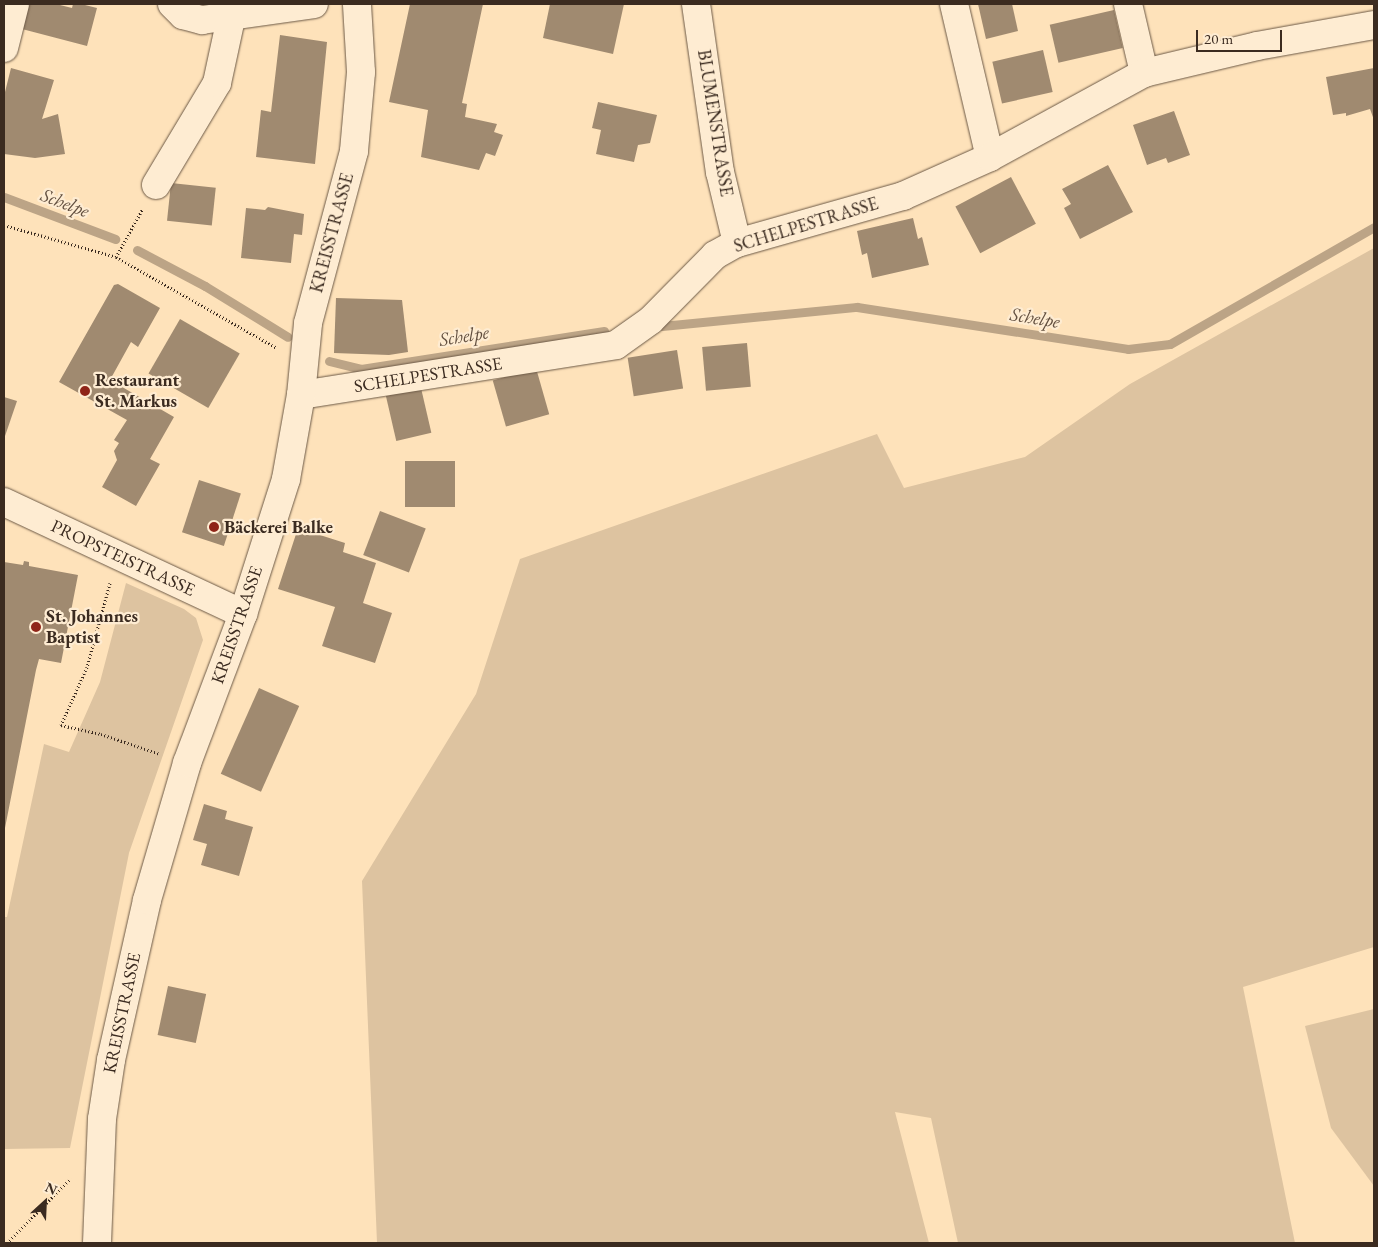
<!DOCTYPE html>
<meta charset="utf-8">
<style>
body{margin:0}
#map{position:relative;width:1378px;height:1247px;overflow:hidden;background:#fee2ba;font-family:"EB Garamond",serif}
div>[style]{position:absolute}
.green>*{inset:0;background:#ddc3a0}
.stream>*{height:9px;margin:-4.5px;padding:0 4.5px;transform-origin:4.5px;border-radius:4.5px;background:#bca486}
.building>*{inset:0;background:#a08a70;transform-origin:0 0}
.path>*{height:3px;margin-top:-1.5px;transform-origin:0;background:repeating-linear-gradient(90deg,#3b2b20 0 1px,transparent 0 3.5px)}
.roads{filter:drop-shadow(0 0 1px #6c5946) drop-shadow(0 0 1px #6c5946)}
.minor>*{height:28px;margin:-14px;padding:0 14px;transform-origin:14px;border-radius:14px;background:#feecd2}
.dots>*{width:14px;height:14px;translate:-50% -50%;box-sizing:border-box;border:2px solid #feecd2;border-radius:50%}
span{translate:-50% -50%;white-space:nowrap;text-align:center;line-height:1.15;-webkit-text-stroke:4.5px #feecd2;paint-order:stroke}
.street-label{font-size:18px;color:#3b2b20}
.poi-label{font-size:18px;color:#3b2b20;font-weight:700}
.left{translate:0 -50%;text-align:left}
.water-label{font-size:19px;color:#624f3f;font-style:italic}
.frame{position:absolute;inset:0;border:5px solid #3b2b20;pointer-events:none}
.north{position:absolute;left:20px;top:1177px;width:50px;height:50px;-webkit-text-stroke:4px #feecd2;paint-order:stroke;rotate:25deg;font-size:14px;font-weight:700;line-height:20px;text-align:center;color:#3b2b20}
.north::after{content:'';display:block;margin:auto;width:18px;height:22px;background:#3b2b20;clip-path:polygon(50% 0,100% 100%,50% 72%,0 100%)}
.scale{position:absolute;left:1196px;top:30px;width:86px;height:22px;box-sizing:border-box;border:2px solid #3b2b20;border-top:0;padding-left:6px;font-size:15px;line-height:18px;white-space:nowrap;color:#3b2b20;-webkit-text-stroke:4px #feecd2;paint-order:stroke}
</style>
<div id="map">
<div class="green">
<i style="clip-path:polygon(1374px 248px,1374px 947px,1243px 987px,1295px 1243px,958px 1243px,931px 1118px,895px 1112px,929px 1243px,377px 1243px,362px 881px,476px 694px,520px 559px,877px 434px,904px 488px,1025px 457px,1130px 384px)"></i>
<i style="clip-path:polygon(126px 583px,184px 609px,196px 618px,203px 640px,129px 853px,70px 1148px,4px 1149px,4px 917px,7px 917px,44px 744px,69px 752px,100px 682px)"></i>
<i style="clip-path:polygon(1374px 1009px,1374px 1186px,1331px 1128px,1305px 1026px)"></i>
</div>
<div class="stream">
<i style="left:4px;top:197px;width:119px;rotate:20.7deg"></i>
<i style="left:137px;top:250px;width:77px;rotate:27.9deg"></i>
<i style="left:205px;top:286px;width:97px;rotate:31.6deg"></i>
<i style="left:662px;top:326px;width:196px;rotate:-5.6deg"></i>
<i style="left:857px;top:307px;width:274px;rotate:8.8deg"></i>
<i style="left:1128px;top:349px;width:42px;rotate:-6.8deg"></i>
<i style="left:1170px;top:344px;width:235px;rotate:-29.8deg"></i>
<i style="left:329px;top:361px;width:33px;rotate:14deg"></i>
<i style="left:361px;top:369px;width:246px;rotate:-8.9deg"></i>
</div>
<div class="building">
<i style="clip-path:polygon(29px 4px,56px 4px,72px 8px,73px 4px,81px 4px,97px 8px,87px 46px,22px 29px)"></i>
<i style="clip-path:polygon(410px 4px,483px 4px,462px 103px,467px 104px,465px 117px,497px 124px,494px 132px,503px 135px,495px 156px,486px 153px,479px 170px,421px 157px,428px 110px,389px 102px)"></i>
<i style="clip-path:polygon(550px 4px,624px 4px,613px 54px,543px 38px)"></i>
<i style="clip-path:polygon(978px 4px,1012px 4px,1018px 31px,986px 39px)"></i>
<i style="left:1114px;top:10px;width:39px;height:66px;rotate:77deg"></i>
<i style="clip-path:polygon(280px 35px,327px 42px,315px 164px,256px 157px,261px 110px,271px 112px)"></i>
<i style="left:1043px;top:50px;width:43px;height:52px;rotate:77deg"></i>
<i style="clip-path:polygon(11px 68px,54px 80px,42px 119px,58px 114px,65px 154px,35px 158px,4px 154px,4px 96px)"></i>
<i style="clip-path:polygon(1374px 68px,1374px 120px,1370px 109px,1346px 116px,1346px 113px,1333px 115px,1326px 77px)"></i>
<i style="clip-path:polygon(598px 102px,657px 115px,650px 143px,638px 145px,634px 162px,596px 154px,601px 130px,592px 128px)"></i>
<i style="clip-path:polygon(1174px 111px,1190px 155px,1168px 163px,1166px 158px,1147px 165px,1133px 125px)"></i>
<i style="clip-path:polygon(1108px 165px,1133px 212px,1080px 239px,1064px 208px,1071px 204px,1062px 189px)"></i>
<i style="left:1011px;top:177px;width:53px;height:63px;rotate:62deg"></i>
<i style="left:171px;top:183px;width:45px;height:38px;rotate:6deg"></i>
<i style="clip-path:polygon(268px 207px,304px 214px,302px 235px,294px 234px,291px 263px,241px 258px,246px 208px,265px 210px)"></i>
<i style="clip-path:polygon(913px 218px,918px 239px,922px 237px,929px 265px,872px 278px,867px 253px,862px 255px,857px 231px)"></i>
<i style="clip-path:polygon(118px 284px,160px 308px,138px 347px,131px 342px,110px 380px,174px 417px,150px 459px,160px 464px,136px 506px,102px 487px,117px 460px,114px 451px,119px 443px,114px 440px,127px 420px,59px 382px,114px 285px)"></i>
<i style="clip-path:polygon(336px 298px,402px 300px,408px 352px,389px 355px,334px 353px)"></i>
<i style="left:180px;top:319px;width:69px;height:63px;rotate:30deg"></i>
<i style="left:747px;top:343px;width:44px;height:45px;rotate:85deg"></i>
<i style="left:677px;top:350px;width:39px;height:50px;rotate:81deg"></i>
<i style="left:536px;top:368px;width:48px;height:45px;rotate:74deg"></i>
<i style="left:421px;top:388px;width:46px;height:36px;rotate:77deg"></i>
<i style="clip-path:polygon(4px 397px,17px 401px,4px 439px)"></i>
<i style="left:405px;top:461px;width:50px;height:46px"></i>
<i style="left:199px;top:480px;width:44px;height:55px;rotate:18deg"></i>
<i style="left:380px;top:511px;width:49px;height:47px;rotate:21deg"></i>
<i style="clip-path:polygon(298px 528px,345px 543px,343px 552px,376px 563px,363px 603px,392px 613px,375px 663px,322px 646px,335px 607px,278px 589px)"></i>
<i style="clip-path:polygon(24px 561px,29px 562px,29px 566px,78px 575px,61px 663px,39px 659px,36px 670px,5px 828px,4px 562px,23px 565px)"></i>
<i style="left:259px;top:688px;width:44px;height:94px;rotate:24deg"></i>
<i style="clip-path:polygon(204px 804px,227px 811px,225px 819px,253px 827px,239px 876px,201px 865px,207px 844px,193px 840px)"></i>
<i style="left:168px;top:986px;width:39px;height:50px;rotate:12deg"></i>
</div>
<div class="path">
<i style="left:4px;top:225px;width:116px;rotate:15.9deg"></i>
<i style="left:116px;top:257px;width:185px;rotate:29.5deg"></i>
<i style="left:116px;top:257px;width:54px;rotate:-61deg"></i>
<i style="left:110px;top:583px;width:87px;rotate:105.3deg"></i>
<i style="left:87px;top:667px;width:64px;rotate:114.1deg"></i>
<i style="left:61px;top:725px;width:41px;rotate:12.7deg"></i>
<i style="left:101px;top:734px;width:62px;rotate:18.7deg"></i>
<i style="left:7px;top:1243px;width:91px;rotate:-45.4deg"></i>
</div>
<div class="roads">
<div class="minor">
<i style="left:172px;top:4px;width:16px;rotate:45deg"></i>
<i style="left:183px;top:15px;width:20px;rotate:15deg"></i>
<i style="left:202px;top:20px;width:113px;rotate:-8.1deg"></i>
<i style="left:696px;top:4px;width:170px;rotate:81.9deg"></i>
<i style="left:720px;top:172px;width:73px;rotate:76.5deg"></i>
<i style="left:954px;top:4px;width:157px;rotate:76.8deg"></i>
<i style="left:1128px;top:4px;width:71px;rotate:76.9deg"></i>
<i style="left:4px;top:48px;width:45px;rotate:-76deg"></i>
<i style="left:156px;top:185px;width:119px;rotate:-59.1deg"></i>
<i style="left:217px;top:83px;width:66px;rotate:-77.8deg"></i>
<i style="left:301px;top:395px;width:319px;rotate:-9deg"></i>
<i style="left:616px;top:345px;width:43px;rotate:-35.5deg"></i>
<i style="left:651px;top:320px;width:91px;rotate:-45.4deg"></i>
<i style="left:715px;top:255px;width:25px;rotate:-29deg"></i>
<i style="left:737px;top:243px;width:173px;rotate:-15.8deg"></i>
<i style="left:903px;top:196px;width:95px;rotate:-24.1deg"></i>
<i style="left:990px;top:157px;width:175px;rotate:-28.6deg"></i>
<i style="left:1144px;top:73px;width:116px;rotate:-13.4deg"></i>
<i style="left:1257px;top:46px;width:119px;rotate:-10.2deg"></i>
<i style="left:4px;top:502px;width:264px;rotate:25.1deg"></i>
<i style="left:97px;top:1243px;width:124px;rotate:-87.7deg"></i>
<i style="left:102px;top:1119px;width:60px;rotate:-81.3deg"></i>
<i style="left:111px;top:1060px;width:164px;rotate:-77.3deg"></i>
<i style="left:147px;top:900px;width:143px;rotate:-73.7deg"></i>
<i style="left:187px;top:763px;width:159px;rotate:-69.4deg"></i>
<i style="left:243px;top:614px;width:142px;rotate:-72.3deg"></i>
<i style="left:286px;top:479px;width:85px;rotate:-79.9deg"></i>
<i style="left:301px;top:395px;width:72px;rotate:-84.4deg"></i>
<i style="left:308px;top:323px;width:178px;rotate:-75deg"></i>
<i style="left:354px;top:151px;width:79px;rotate:-84.9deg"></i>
<i style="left:361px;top:72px;width:68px;rotate:-93.4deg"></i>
</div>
</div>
<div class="dots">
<i style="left:85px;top:391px;background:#8f2418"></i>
<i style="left:214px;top:527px;background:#8f2418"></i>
<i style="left:36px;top:627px;background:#8f2418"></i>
</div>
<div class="street-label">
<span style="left:715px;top:123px;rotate:81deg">BLUMENSTRASSE</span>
<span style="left:806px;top:225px;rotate:-17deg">SCHELPESTRASSE</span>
<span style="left:332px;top:233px;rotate:-75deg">KREISSTRASSE</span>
<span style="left:428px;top:375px;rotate:-9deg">SCHELPESTRASSE</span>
<span style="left:123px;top:558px;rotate:25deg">PROPSTEISTRASSE</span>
<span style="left:237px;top:625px;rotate:-71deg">KREISSTRASSE</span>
<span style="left:122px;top:1013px;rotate:-78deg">KREISSTRASSE</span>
</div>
<div class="poi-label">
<span class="left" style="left:95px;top:391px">Restaurant<br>St. Markus</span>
<span class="left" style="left:224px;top:527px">Bäckerei Balke</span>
<span class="left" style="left:46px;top:627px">St. Johannes<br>Baptist</span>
</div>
<div class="water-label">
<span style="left:65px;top:203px;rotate:21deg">Schelpe</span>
<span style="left:1035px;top:318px;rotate:9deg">Schelpe</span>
<span style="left:464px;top:336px;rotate:-9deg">Schelpe</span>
</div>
<div class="frame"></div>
<div class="north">N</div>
<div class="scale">20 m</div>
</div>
